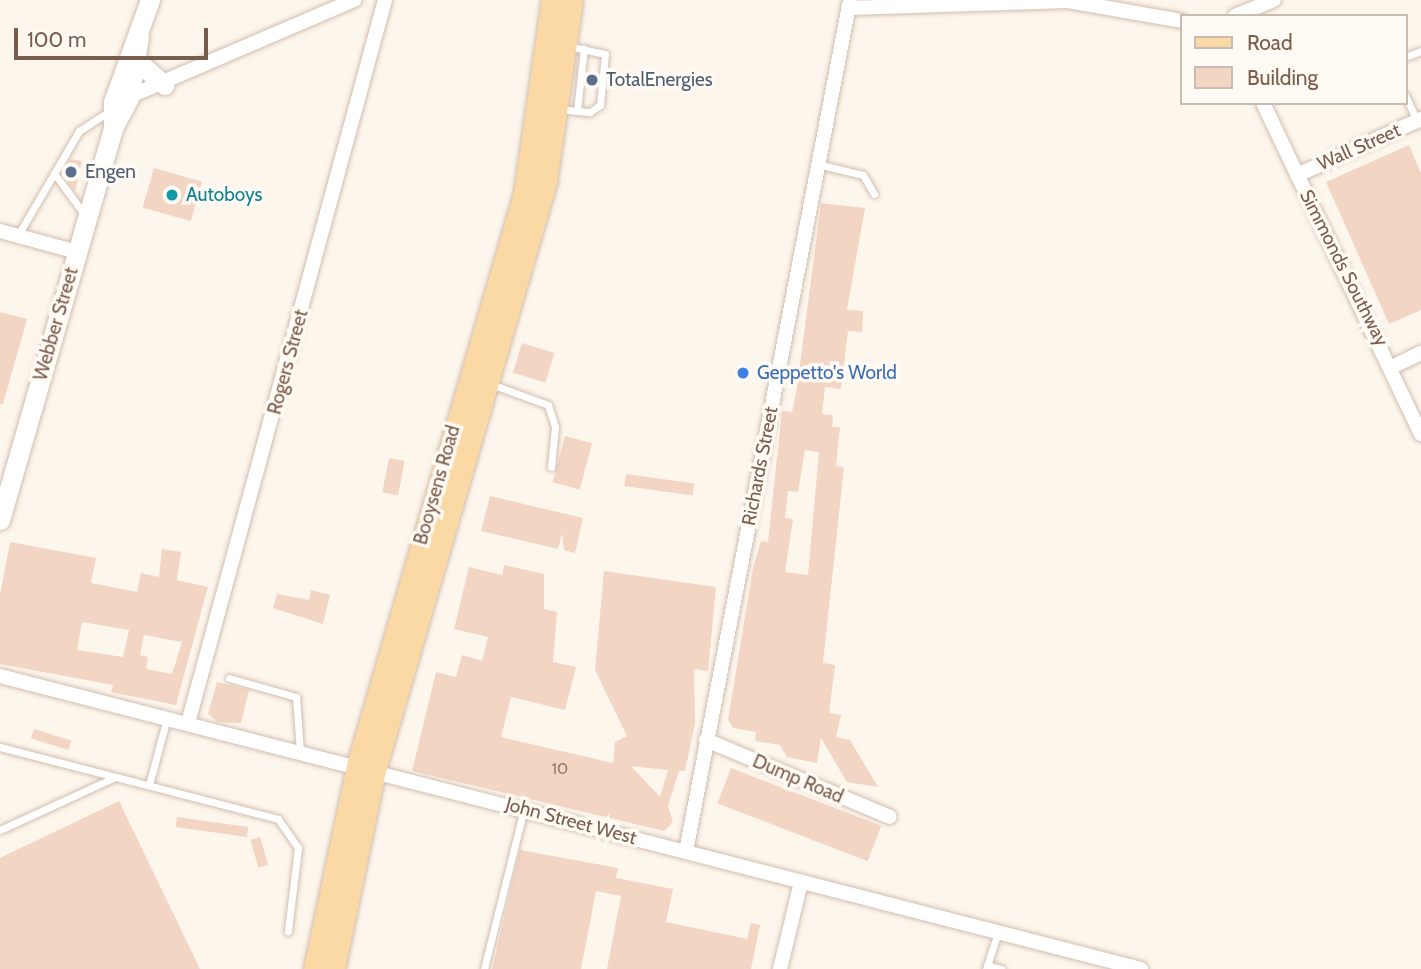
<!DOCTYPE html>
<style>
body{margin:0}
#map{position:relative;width:1421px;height:969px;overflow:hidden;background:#fdf6ec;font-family:Cabin,sans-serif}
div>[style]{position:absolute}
.building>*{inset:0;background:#f3d5c3;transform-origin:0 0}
.roads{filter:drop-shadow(0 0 2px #d1beb0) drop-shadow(0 0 2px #d1beb0)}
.lane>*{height:7px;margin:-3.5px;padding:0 3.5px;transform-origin:3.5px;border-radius:3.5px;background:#fff}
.street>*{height:14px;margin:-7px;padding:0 7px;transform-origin:7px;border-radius:7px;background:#fff}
.secondary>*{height:19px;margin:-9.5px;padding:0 9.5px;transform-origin:9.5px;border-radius:9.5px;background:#fff}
.primary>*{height:21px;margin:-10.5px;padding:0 10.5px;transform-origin:10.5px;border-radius:10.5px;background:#fbd9a5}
.dots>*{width:19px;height:19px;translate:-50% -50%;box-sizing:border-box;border:4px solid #fffaf3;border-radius:50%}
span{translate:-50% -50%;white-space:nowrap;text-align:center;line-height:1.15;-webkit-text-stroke:7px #fffaf3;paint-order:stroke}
.number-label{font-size:16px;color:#987a6a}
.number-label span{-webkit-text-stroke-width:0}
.service-label{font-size:19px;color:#4e5e75}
.left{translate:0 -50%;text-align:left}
.street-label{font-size:19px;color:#7a5c4d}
.culture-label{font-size:19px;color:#0d838f}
.shop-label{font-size:19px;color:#366cbe}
.legend{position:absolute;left:1180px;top:14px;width:228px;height:91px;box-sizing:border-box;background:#fffaf3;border:2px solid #cabbb1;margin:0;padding:9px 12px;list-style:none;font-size:21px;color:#7a5c4d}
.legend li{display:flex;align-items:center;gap:14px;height:35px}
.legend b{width:35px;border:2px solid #cabbb1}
.scale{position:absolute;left:14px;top:28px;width:194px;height:32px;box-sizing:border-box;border:4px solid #7a5c4d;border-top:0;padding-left:9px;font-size:21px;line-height:24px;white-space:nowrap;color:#7a5c4d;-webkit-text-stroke:5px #fffaf3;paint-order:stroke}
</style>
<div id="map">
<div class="building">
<i style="clip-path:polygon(1409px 145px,1421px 173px,1421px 310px,1389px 324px,1326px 182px)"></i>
<i style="clip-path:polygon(70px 159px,82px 161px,75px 191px,63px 175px)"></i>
<i style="left:154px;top:168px;width:50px;height:41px;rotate:16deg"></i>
<i style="clip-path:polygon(evenodd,821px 203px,865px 208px,847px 310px,863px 311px,862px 332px,848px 331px,841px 389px,825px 387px,822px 414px,833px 415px,832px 427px,840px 427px,836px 466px,844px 467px,823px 663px,835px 665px,829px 713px,841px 715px,836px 737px,850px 740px,878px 787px,847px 782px,821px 738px,817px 763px,787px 757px,780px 745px,755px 741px,756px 732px,733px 728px,728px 720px,753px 568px,761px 541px,768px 542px,782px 411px,792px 412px,797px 388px,821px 203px,805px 450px,819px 452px,808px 575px,785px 572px,793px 519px,785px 518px,788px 491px,798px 492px,805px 450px)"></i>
<i style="clip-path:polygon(0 312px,27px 319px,3px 404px,0 404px)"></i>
<i style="left:522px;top:343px;width:34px;height:31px;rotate:17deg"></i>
<i style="left:565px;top:436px;width:28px;height:48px;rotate:15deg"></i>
<i style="left:389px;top:458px;width:16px;height:35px;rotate:11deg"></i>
<i style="left:626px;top:474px;width:69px;height:12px;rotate:8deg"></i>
<i style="clip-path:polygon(490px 496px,583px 518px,575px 553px,564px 550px,562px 533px,558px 549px,481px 531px)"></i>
<i style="clip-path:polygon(evenodd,10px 542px,96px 558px,91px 583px,137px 592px,141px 573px,159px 577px,162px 549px,181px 552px,177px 580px,208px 587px,176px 705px,111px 692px,113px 685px,0 664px,0 595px,10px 542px,82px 622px,129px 630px,123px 657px,77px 650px,82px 622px,10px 542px,144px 635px,182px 642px,172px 674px,146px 669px,148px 657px,140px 655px,144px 635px)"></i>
<i style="clip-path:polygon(evenodd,504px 565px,544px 574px,544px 609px,557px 612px,553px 662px,576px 667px,565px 710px,511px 697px,501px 737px,613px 763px,615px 742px,627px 736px,595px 670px,604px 571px,716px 587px,708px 671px,694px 669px,695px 723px,685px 771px,679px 771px,668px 806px,673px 822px,664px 831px,412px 771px,436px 672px,456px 677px,462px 655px,482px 661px,488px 637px,454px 629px,469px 567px,502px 575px,504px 565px,631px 766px,668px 770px,660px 797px,631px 766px)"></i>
<i style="clip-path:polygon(311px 590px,330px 595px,323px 624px,273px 608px,277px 594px,309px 600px)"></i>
<i style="clip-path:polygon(217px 682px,249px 690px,241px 723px,218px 722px,208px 714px)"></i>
<i style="left:34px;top:729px;width:39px;height:10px;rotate:17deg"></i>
<i style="left:731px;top:768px;width:161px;height:38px;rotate:21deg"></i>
<i style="clip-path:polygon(119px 801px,200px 969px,0 969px,0 858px)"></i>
<i style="left:177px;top:817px;width:72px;height:10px;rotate:8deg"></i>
<i style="left:260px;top:837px;width:29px;height:10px;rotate:74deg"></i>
<i style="clip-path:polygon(520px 850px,618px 868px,616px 878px,673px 889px,666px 922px,747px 939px,751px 923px,760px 925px,751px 969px,607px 969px,621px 896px,596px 891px,581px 969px,492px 969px)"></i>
</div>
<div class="roads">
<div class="lane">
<i style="left:1405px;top:57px;width:17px;rotate:-21deg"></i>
<i style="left:1405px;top:95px;width:29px;rotate:65deg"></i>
<i style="left:559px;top:109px;width:31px;rotate:6deg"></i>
<i style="left:590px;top:112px;width:12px;rotate:-35deg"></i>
<i style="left:600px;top:105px;width:51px;rotate:-84.4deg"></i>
<i style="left:605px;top:54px;width:38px;rotate:-168deg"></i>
<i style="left:577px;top:111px;width:63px;rotate:-83.7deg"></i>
<i style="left:821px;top:165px;width:43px;rotate:13.4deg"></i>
<i style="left:863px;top:175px;width:22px;rotate:60deg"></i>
<i style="left:54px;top:173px;width:52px;rotate:53.6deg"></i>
<i style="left:18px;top:235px;width:121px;rotate:-59.6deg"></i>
<i style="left:79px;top:131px;width:38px;rotate:-33deg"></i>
<i style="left:491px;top:384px;width:61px;rotate:20.2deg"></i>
<i style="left:548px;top:405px;width:23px;rotate:72deg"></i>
<i style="left:555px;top:427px;width:40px;rotate:95.7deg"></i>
<i style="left:229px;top:678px;width:70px;rotate:15.8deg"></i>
<i style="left:296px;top:697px;width:54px;rotate:85.8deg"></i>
<i style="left:0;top:747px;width:287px;rotate:14.5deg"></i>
<i style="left:278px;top:819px;width:35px;rotate:55deg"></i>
<i style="left:298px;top:848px;width:84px;rotate:96.9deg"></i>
<i style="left:149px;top:785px;width:69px;rotate:-75deg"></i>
<i style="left:0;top:830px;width:124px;rotate:-24.7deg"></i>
<i style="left:987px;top:965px;width:15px;rotate:16deg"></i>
<i style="left:484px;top:969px;width:165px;rotate:-76deg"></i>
<i style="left:986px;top:969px;width:38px;rotate:-72deg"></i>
</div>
<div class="street">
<i style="left:848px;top:8px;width:220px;rotate:-1.8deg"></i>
<i style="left:1068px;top:1px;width:115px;rotate:10deg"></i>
<i style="left:1235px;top:16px;width:42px;rotate:-22.3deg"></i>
<i style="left:121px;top:100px;width:254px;rotate:-23.2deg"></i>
<i style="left:1263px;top:103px;width:367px;rotate:64.5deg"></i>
<i style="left:1297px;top:175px;width:136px;rotate:-24.3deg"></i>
<i style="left:0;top:231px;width:80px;rotate:15.3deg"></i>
<i style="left:1394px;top:366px;width:30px;rotate:-26deg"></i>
<i style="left:0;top:676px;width:1178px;rotate:14.4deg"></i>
<i style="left:188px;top:723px;width:749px;rotate:-74.76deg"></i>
<i style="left:706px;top:740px;width:199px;rotate:22.7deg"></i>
<i style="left:686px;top:851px;width:867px;rotate:-79.09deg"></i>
<i style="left:780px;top:969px;width:89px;rotate:-76.4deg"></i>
</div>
<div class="secondary">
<i style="left:138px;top:62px;width:35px;rotate:41deg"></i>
<i style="left:113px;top:127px;width:25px;rotate:-90deg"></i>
<i style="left:113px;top:102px;width:109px;rotate:-70.1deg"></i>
<i style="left:0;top:520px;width:408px;rotate:-73.9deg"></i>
<i style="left:113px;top:128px;width:34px;rotate:-62deg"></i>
<i style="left:129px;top:98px;width:62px;rotate:-80.7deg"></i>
</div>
<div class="primary">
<i style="left:314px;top:969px;width:208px;rotate:-78deg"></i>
<i style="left:357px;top:766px;width:596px;rotate:-73.72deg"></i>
<i style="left:524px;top:194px;width:196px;rotate:-81.8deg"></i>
<i style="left:334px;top:969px;width:203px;rotate:-78.4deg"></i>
<i style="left:375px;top:770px;width:612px;rotate:-73.78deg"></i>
<i style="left:546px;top:182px;width:184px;rotate:-81.9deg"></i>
</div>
</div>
<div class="dots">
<i style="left:592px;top:80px;background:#5c6f8a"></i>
<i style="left:71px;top:172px;background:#5c6f8a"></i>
<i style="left:172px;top:195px;background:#0f9aa8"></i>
<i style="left:743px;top:373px;background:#3f7fe0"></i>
</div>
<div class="number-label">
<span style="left:560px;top:769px">10</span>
</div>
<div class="service-label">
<span class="left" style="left:606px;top:80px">TotalEnergies</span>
<span class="left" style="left:85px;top:172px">Engen</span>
</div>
<div class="street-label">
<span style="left:1359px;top:147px;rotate:-24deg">Wall Street</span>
<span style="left:1344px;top:268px;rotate:63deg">Simmonds Southway</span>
<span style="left:56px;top:324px;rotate:-74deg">Webber Street</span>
<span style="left:288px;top:362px;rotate:-75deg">Rogers Street</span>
<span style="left:760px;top:466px;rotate:-79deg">Richards Street</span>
<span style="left:437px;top:485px;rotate:-74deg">Booysens Road</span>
<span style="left:798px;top:779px;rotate:23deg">Dump Road</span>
<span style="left:571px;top:821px;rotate:15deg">John Street West</span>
</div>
<div class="culture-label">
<span class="left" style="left:186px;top:195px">Autoboys</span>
</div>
<div class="shop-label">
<span class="left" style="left:757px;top:373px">Geppetto's World</span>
</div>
<ul class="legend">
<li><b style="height:9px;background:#fbd9a5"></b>Road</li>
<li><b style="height:19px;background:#f3d5c3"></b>Building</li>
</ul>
<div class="scale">100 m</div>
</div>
